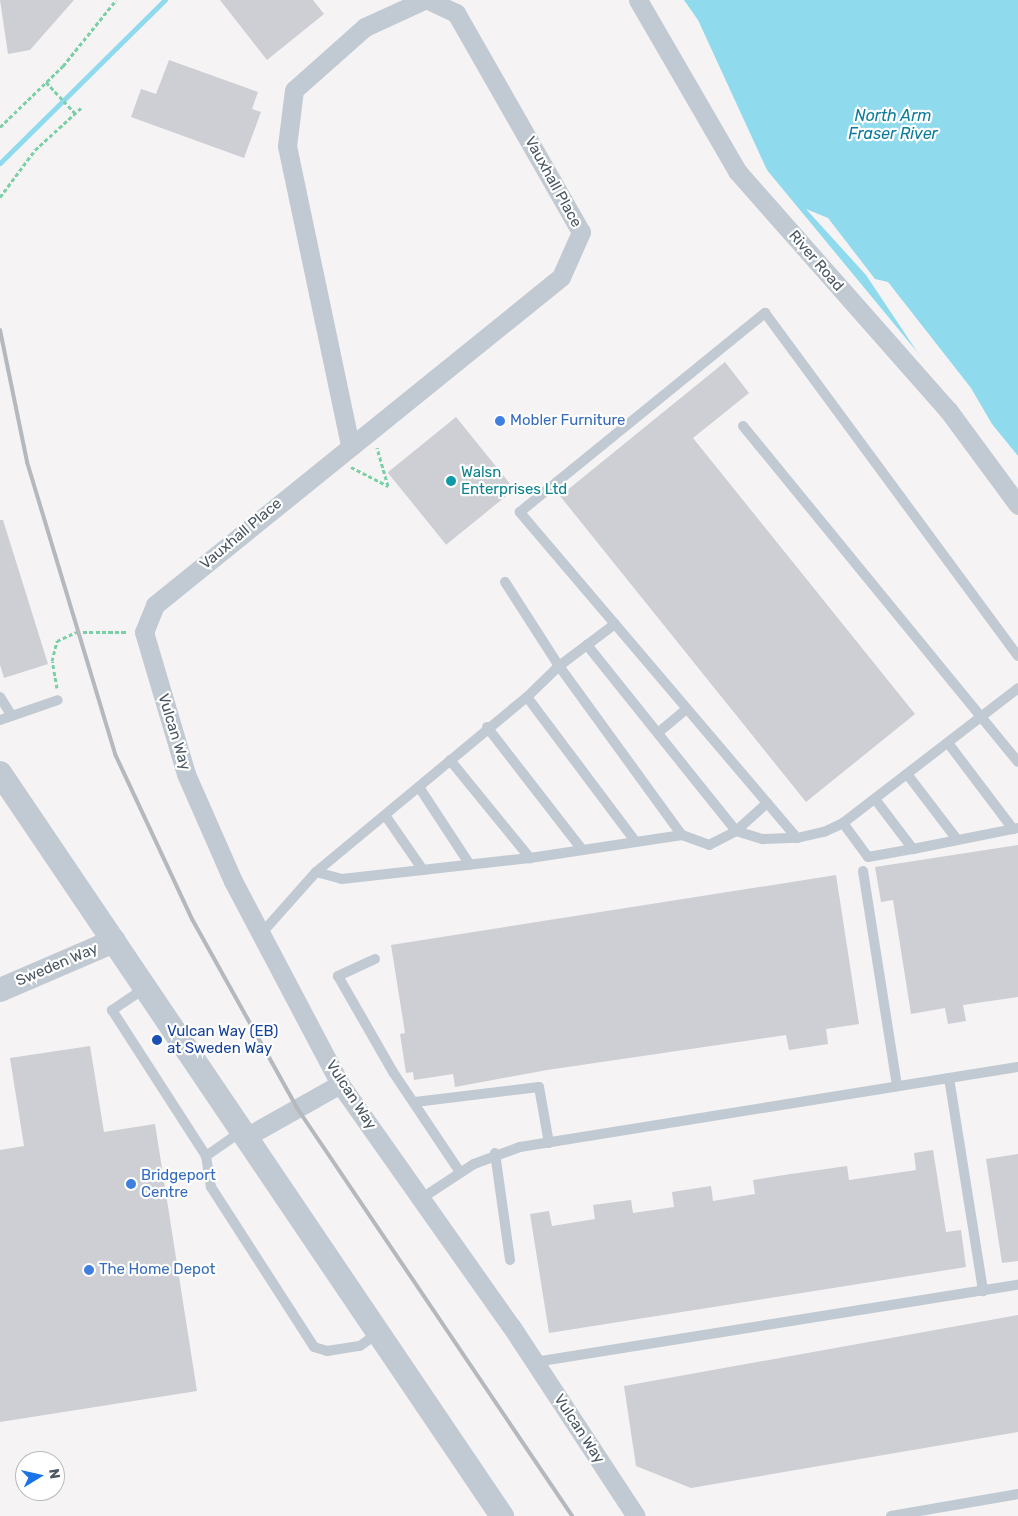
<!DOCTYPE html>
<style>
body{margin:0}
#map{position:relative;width:1018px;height:1516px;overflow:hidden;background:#f5f3f3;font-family:Rubik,sans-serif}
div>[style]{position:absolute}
.water>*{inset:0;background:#90daee}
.pier>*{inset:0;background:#f5f3f3}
.stream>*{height:5px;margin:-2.5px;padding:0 2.5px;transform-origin:2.5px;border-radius:2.5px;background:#90daee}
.building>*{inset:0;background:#cdcfd5;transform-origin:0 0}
.path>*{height:3px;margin-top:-1.5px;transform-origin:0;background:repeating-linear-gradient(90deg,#7ad0a6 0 4px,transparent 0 6.5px)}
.service>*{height:10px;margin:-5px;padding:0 5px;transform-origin:5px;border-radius:5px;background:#c1cad2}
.minor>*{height:19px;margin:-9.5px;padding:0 9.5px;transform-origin:9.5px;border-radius:9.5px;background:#c1cad2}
.tertiary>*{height:24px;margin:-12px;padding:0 12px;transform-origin:12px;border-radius:12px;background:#c1cad2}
.rail>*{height:4px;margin:-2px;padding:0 2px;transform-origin:2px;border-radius:2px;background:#b5b8bd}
.dots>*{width:14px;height:14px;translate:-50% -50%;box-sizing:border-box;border:2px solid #fff;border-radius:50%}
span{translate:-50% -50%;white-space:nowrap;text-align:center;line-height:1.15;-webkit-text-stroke:4.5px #fff;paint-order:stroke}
.street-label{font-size:15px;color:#4a5661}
.shop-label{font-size:15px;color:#366cbe}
.left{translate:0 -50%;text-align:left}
.culture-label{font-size:15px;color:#0d838f}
.transit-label{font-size:15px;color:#164399}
.water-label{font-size:16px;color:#0c7c9b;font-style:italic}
.north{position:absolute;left:15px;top:1451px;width:50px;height:50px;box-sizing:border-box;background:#fff;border:1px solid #b7bbc0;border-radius:50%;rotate:81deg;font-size:14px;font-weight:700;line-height:20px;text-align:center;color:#4a5661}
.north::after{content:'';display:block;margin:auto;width:18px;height:22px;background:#1a73e8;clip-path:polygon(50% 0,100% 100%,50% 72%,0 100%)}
</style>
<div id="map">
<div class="water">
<i style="clip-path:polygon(684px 0,1018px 0,1018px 474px,767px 170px,698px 20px)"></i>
</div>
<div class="pier">
<i style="clip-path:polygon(806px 209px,828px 218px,875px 279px,888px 282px,971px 388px,992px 424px,1018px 456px,1018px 476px,932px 374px,866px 275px)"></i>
</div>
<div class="stream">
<i style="left:0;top:163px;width:232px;rotate:-44.7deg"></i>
</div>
<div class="building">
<i style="clip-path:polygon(0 0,74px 0,30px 50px,8px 54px)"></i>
<i style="clip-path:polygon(220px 0,313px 0,324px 14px,267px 60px)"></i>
<i style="clip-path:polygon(169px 60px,258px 92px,252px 109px,261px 112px,244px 158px,131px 117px,141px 89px,156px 94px)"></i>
<i style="clip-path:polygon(725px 362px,749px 393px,693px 438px,915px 714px,806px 802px,560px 496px)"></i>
<i style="left:456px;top:417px;width:93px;height:88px;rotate:51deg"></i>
<i style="clip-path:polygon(0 520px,3px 520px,48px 664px,4px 678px,0 665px)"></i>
<i style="clip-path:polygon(1018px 845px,1018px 997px,963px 1005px,966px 1021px,948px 1024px,945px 1008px,911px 1014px,893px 900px,881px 902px,875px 867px)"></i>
<i style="clip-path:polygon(836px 875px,859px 1024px,826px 1029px,828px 1044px,789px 1050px,786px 1035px,547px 1070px,455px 1087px,453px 1074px,414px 1080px,413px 1072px,406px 1073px,400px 1034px,405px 1033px,391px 945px)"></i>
<i style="clip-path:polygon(90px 1046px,104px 1132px,155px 1124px,197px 1391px,0 1422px,0 1150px,24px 1146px,10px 1058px)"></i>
<i style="clip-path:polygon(933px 1150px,946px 1232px,961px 1230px,966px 1267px,549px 1333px,530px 1214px,549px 1211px,552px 1226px,595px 1219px,593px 1205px,631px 1200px,633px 1213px,674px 1207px,672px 1192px,711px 1186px,713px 1201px,755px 1194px,753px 1180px,791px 1174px,847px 1166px,849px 1180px,916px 1170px,914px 1153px)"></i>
<i style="clip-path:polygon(1018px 1154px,1018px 1261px,1002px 1263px,986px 1159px)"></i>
<i style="clip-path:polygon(1018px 1315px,1018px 1432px,691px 1488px,636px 1466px,624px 1386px)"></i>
</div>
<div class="path">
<i style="left:46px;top:82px;width:42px;rotate:46.9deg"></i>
<i style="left:0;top:127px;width:88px;rotate:-44.1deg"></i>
<i style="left:63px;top:66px;width:85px;rotate:-51.2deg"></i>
<i style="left:0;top:197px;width:59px;rotate:-53.3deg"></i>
<i style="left:35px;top:150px;width:65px;rotate:-42.5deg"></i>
<i style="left:351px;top:467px;width:42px;rotate:27.2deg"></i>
<i style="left:388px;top:486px;width:40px;rotate:-106deg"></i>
<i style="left:57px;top:688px;width:27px;rotate:-100deg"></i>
<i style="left:52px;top:661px;width:21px;rotate:-76deg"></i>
<i style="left:57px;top:641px;width:21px;rotate:-25deg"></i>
<i style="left:76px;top:632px;width:52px"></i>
</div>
<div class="service">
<i style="left:743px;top:426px;width:434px;rotate:50.7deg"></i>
<i style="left:505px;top:582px;width:100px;rotate:57.3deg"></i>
<i style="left:559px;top:666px;width:209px;rotate:54deg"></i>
<i style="left:682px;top:835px;width:29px;rotate:20deg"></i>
<i style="left:709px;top:845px;width:30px;rotate:-27deg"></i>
<i style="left:736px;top:831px;width:42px;rotate:-42.1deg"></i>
<i style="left:587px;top:645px;width:35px;rotate:-37deg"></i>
<i style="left:0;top:697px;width:22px;rotate:58deg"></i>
<i style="left:527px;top:697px;width:180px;rotate:53.1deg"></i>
<i style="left:0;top:720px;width:61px;rotate:-19deg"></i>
<i style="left:487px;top:727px;width:153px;rotate:52.2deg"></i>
<i style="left:659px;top:732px;width:35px;rotate:-40deg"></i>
<i style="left:948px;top:743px;width:108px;rotate:52.9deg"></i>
<i style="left:450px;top:760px;width:127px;rotate:50.8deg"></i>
<i style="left:907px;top:774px;width:81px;rotate:52.6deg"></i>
<i style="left:419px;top:787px;width:93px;rotate:56.8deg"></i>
<i style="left:875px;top:799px;width:63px;rotate:52.8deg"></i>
<i style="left:913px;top:849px;width:107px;rotate:-11.3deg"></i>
<i style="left:385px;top:815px;width:67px;rotate:55.4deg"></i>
<i style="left:843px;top:823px;width:42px;rotate:53.7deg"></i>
<i style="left:868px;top:857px;width:46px;rotate:-10.1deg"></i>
<i style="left:797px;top:838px;width:428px;rotate:-130.4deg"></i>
<i style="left:520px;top:512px;width:316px;rotate:-39.1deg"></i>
<i style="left:765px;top:313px;width:426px;rotate:53.6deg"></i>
<i style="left:863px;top:871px;width:218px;rotate:81deg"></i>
<i style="left:316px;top:872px;width:27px;rotate:15deg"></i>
<i style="left:342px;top:879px;width:189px;rotate:-6.4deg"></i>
<i style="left:530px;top:858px;width:154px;rotate:-8.6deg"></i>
<i style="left:261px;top:934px;width:83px;rotate:-48.4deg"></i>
<i style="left:316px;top:872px;width:274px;rotate:-39.7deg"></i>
<i style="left:527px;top:697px;width:45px;rotate:-44.1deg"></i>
<i style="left:559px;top:666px;width:35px;rotate:-37deg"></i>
<i style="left:587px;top:645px;width:238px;rotate:51.3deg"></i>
<i style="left:736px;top:831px;width:28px;rotate:17deg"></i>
<i style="left:763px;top:839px;width:34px;rotate:-2deg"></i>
<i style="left:797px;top:838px;width:28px;rotate:-13deg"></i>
<i style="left:824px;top:832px;width:21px;rotate:-25deg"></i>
<i style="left:843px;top:823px;width:221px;rotate:-37.6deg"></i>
<i style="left:375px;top:959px;width:41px;rotate:155.3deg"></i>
<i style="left:338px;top:976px;width:111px;rotate:60.2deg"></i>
<i style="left:393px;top:1072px;width:120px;rotate:56.2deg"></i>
<i style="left:145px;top:988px;width:40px;rotate:146deg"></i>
<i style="left:112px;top:1010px;width:174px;rotate:57.2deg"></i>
<i style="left:206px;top:1156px;width:31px;rotate:81deg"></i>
<i style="left:211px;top:1187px;width:190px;rotate:57.2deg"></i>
<i style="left:314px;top:1347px;width:14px;rotate:17deg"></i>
<i style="left:327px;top:1351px;width:33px;rotate:-9deg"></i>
<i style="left:360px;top:1346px;width:22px;rotate:-36deg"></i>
<i style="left:949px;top:1078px;width:216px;rotate:80.9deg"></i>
<i style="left:415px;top:1102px;width:125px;rotate:-6.9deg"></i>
<i style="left:539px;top:1087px;width:57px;rotate:79.9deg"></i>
<i style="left:495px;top:1153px;width:108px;rotate:82deg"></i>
<i style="left:206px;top:1156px;width:44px;rotate:-34.8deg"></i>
<i style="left:422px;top:1198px;width:62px;rotate:-33.2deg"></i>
<i style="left:474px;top:1164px;width:49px;rotate:-20.3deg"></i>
<i style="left:520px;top:1147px;width:504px;rotate:-9.13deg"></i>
<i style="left:535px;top:1362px;width:489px;rotate:-9.1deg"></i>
<i style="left:891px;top:1516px;width:129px;rotate:-9.8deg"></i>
</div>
<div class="minor">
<i style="left:428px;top:0;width:31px;rotate:25deg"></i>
<i style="left:456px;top:13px;width:252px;rotate:60.3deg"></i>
<i style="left:581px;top:232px;width:49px;rotate:114deg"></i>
<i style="left:561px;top:277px;width:522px;rotate:141.07deg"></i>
<i style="left:155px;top:605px;width:29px;rotate:112deg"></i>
<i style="left:144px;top:632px;width:148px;rotate:73.5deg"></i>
<i style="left:186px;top:774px;width:117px;rotate:66.3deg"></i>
<i style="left:233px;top:881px;width:229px;rotate:62.2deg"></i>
<i style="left:340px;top:1084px;width:296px;rotate:54.8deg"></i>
<i style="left:511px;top:1326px;width:227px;rotate:56.7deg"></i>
<i style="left:638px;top:0;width:198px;rotate:59.9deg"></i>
<i style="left:737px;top:171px;width:319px;rotate:48.6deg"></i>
<i style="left:948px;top:410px;width:118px;rotate:53.6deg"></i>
<i style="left:350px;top:445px;width:306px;rotate:-101.9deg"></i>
<i style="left:287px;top:146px;width:56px;rotate:-82.9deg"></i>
<i style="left:294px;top:90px;width:95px;rotate:-41.6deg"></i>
<i style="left:365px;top:27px;width:65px;rotate:-24.6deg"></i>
<i style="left:246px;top:1137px;width:108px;rotate:-29.4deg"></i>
</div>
<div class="tertiary">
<i style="left:0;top:773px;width:897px;rotate:55.96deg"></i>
<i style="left:0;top:990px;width:124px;rotate:-23.3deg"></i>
</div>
<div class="rail">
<i style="left:0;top:330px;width:135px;rotate:78.4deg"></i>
<i style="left:27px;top:462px;width:305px;rotate:73.2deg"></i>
<i style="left:115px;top:754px;width:182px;rotate:65deg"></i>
<i style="left:192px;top:919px;width:216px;rotate:60.9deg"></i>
<i style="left:297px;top:1108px;width:492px;rotate:56deg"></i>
</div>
<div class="dots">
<i style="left:500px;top:421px;background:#3f7fe0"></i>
<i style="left:451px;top:481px;background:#0f9aa8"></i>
<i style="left:157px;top:1040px;background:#1a4fb4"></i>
<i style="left:131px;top:1184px;background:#3f7fe0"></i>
<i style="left:89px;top:1270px;background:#3f7fe0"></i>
</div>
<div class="street-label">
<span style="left:553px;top:182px;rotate:61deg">Vauxhall Place</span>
<span style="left:816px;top:261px;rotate:49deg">River Road</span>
<span style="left:241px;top:534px;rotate:-40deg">Vauxhall Place</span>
<span style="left:174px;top:732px;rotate:73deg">Vulcan Way</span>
<span style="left:57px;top:965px;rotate:-23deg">Sweden Way</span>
<span style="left:351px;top:1095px;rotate:57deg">Vulcan Way</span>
<span style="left:579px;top:1429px;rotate:57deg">Vulcan Way</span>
</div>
<div class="shop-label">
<span class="left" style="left:510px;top:421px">Mobler Furniture</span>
<span class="left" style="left:141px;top:1184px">Bridgeport<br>Centre</span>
<span class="left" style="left:99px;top:1270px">The Home Depot</span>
</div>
<div class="culture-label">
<span class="left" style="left:461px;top:481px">Walsn<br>Enterprises Ltd</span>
</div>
<div class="transit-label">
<span class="left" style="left:167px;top:1040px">Vulcan Way (EB)<br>at Sweden Way</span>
</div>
<div class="water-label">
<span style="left:893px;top:125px">North Arm<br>Fraser River</span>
</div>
<div class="north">N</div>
</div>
